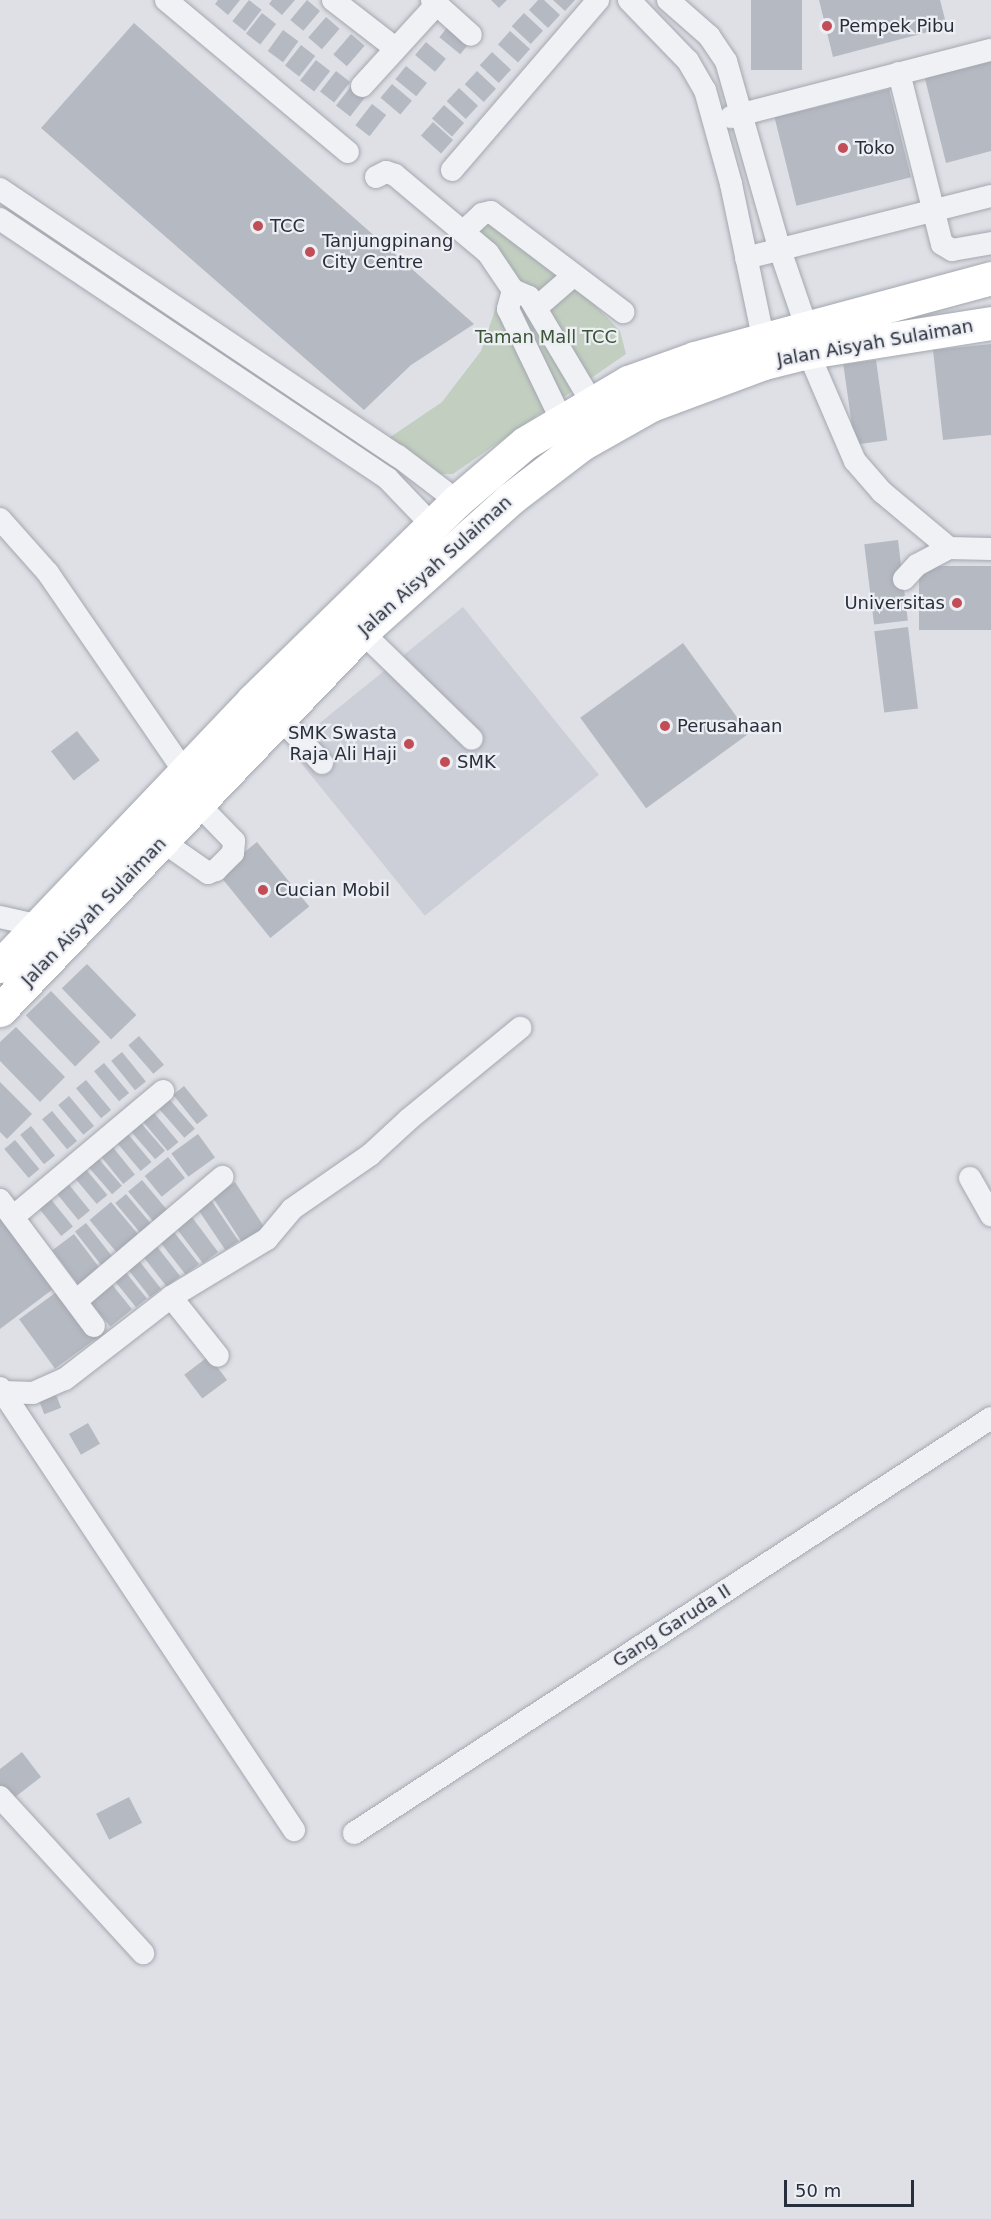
<!DOCTYPE html>
<style>
body{margin:0}
#map{position:relative;width:991px;height:2219px;overflow:hidden;background:#dee0e6;font-family:"DejaVu Sans",sans-serif}
div>[style]{position:absolute}
.built>*{inset:0;background:#cccfd7;transform-origin:0 0}
.green>*{inset:0;background:#c2cfc0}
.building>*{inset:0;background:#b5b9c2;transform-origin:0 0}
.roads{filter:drop-shadow(0 0 2px #a4a7af) drop-shadow(0 0 2px #a4a7af)}
.minor>*{height:22px;margin:-11px;padding:0 11px;transform-origin:11px;border-radius:11px;background:#f0f1f5}
.highway>*{height:33px;margin:-16.5px;padding:0 16.5px;transform-origin:16.5px;border-radius:16.5px;background:#fff}
.dots>*{width:16px;height:16px;translate:-50% -50%;box-sizing:border-box;border:3px solid #edeff4;border-radius:50%}
span{translate:-50% -50%;white-space:nowrap;text-align:center;line-height:1.15;-webkit-text-stroke:4.5px #edeff4;paint-order:stroke}
.poi-label{font-size:18px;color:#282e3b}
.left{translate:0 -50%;text-align:left}
.right{translate:-100% -50%;text-align:right}
.park-label{font-size:18px;color:#3b5537}
.street-label{font-size:18px;color:#282e3b}
.scale{position:absolute;left:784px;top:2180px;width:130px;height:27px;box-sizing:border-box;border:3px solid #282e3b;border-top:0;padding-left:8px;font-size:18px;line-height:21px;white-space:nowrap;color:#282e3b;-webkit-text-stroke:4px #edeff4;paint-order:stroke}
</style>
<div id="map">
<div class="built">
<i style="left:463px;top:607px;width:216px;height:224px;rotate:51deg"></i>
</div>
<div class="green">
<i style="clip-path:polygon(486px 222px,560px 269px,620px 331px,626px 354px,453px 474px,441px 474px,389px 438px,442px 402px,481px 351px,503px 287px,480px 232px)"></i>
</div>
<div class="building">
<i style="clip-path:polygon(218px 0,240px 0,228px 15px,215px 4px)"></i>
<i style="left:249px;top:0;width:16px;height:27px;rotate:38deg"></i>
<i style="clip-path:polygon(272px 0,295px 0,282px 15px,269px 4px)"></i>
<i style="left:307px;top:0;width:17px;height:26px;rotate:40deg"></i>
<i style="clip-path:polygon(491px 0,507px 0,499px 8px)"></i>
<i style="clip-path:polygon(538px 0,544px 0,560px 15px,548px 28px,529px 10px)"></i>
<i style="clip-path:polygon(553px 0,575px 0,565px 11px)"></i>
<i style="left:751px;top:0;width:51px;height:70px"></i>
<i style="clip-path:polygon(819px 0,940px 0,947px 27px,833px 57px)"></i>
<i style="left:262px;top:13px;width:18px;height:26px;rotate:38deg"></i>
<i style="left:524px;top:13px;width:26px;height:18px;rotate:43deg"></i>
<i style="left:326px;top:17px;width:18px;height:27px;rotate:41deg"></i>
<i style="clip-path:polygon(134px 23px,474px 324px,411px 365px,364px 410px,41px 128px)"></i>
<i style="left:450px;top:24px;width:27px;height:17px;rotate:39deg"></i>
<i style="left:283px;top:30px;width:19px;height:26px;rotate:36deg"></i>
<i style="left:510px;top:31px;width:27px;height:18px;rotate:42deg"></i>
<i style="left:351px;top:34px;width:18px;height:27px;rotate:41deg"></i>
<i style="left:426px;top:42px;width:26px;height:17px;rotate:40deg"></i>
<i style="left:301px;top:45px;width:18px;height:26px;rotate:38deg"></i>
<i style="left:492px;top:52px;width:26px;height:18px;rotate:43deg"></i>
<i style="clip-path:polygon(991px 58px,991px 151px,946px 163px,924px 75px)"></i>
<i style="left:316px;top:60px;width:18px;height:26px;rotate:38deg"></i>
<i style="left:406px;top:66px;width:27px;height:17px;rotate:39deg"></i>
<i style="left:336px;top:71px;width:18px;height:26px;rotate:38deg"></i>
<i style="left:477px;top:71px;width:26px;height:18px;rotate:43deg"></i>
<i style="left:392px;top:84px;width:26px;height:18px;rotate:40deg"></i>
<i style="left:352px;top:85px;width:18px;height:26px;rotate:38deg"></i>
<i style="left:459px;top:88px;width:26px;height:18px;rotate:43deg"></i>
<i style="left:889px;top:89px;width:91px;height:118px;rotate:76deg"></i>
<i style="left:372px;top:104px;width:18px;height:27px;rotate:38deg"></i>
<i style="left:444px;top:105px;width:27px;height:18px;rotate:42deg"></i>
<i style="left:433px;top:122px;width:27px;height:18px;rotate:42deg"></i>
<i style="clip-path:polygon(991px 344px,991px 435px,943px 440px,933px 350px)"></i>
<i style="left:876px;top:360px;width:81px;height:33px;rotate:82deg"></i>
<i style="left:898px;top:540px;width:81px;height:34px;rotate:83deg"></i>
<i style="left:991px;top:566px;width:64px;height:72px;rotate:90deg"></i>
<i style="left:908px;top:627px;width:82px;height:34px;rotate:83deg"></i>
<i style="left:683px;top:643px;width:112px;height:127px;rotate:54deg"></i>
<i style="left:77px;top:731px;width:37px;height:33px;rotate:52deg"></i>
<i style="left:257px;top:842px;width:83px;height:50px;rotate:51deg"></i>
<i style="left:87px;top:964px;width:71px;height:35px;rotate:46deg"></i>
<i style="left:51px;top:991px;width:71px;height:35px;rotate:46deg"></i>
<i style="clip-path:polygon(16px 1027px,65px 1077px,40px 1102px,0 1061px,0 1042px)"></i>
<i style="left:139px;top:1036px;width:38px;height:14px;rotate:49deg"></i>
<i style="left:122px;top:1052px;width:38px;height:14px;rotate:51deg"></i>
<i style="left:104px;top:1063px;width:39px;height:13px;rotate:50deg"></i>
<i style="left:86px;top:1080px;width:39px;height:13px;rotate:50deg"></i>
<i style="clip-path:polygon(0 1082px,32px 1114px,7px 1139px,0 1132px)"></i>
<i style="left:184px;top:1086px;width:38px;height:14px;rotate:51deg"></i>
<i style="left:69px;top:1096px;width:39px;height:14px;rotate:50deg"></i>
<i style="left:170px;top:1100px;width:38px;height:14px;rotate:49deg"></i>
<i style="left:52px;top:1111px;width:39px;height:13px;rotate:50deg"></i>
<i style="left:154px;top:1113px;width:38px;height:14px;rotate:50deg"></i>
<i style="left:140px;top:1122px;width:38px;height:13px;rotate:49deg"></i>
<i style="left:31px;top:1126px;width:38px;height:14px;rotate:51deg"></i>
<i style="left:127px;top:1133px;width:38px;height:14px;rotate:50deg"></i>
<i style="left:198px;top:1134px;width:29px;height:33px;rotate:54deg"></i>
<i style="left:15px;top:1140px;width:38px;height:14px;rotate:50deg"></i>
<i style="left:111px;top:1145px;width:38px;height:15px;rotate:51deg"></i>
<i style="left:97px;top:1157px;width:38px;height:13px;rotate:49deg"></i>
<i style="left:168px;top:1157px;width:27px;height:30px;rotate:51deg"></i>
<i style="left:83px;top:1166px;width:38px;height:14px;rotate:50deg"></i>
<i style="left:142px;top:1180px;width:45px;height:18px;rotate:50deg"></i>
<i style="left:66px;top:1181px;width:38px;height:15px;rotate:51deg"></i>
<i style="left:235px;top:1182px;width:54px;height:27px;rotate:57deg"></i>
<i style="left:126px;top:1194px;width:42px;height:14px;rotate:50deg"></i>
<i style="left:49px;top:1197px;width:38px;height:15px;rotate:51deg"></i>
<i style="left:209px;top:1197px;width:53px;height:16px;rotate:56deg"></i>
<i style="left:111px;top:1202px;width:47px;height:28px;rotate:50deg"></i>
<i style="left:188px;top:1212px;width:50px;height:19px;rotate:53deg"></i>
<i style="clip-path:polygon(0 1218px,61px 1283px,0 1329px)"></i>
<i style="left:86px;top:1223px;width:46px;height:14px;rotate:52deg"></i>
<i style="left:170px;top:1227px;width:47px;height:17px;rotate:52deg"></i>
<i style="left:74px;top:1234px;width:44px;height:27px;rotate:53deg"></i>
<i style="left:155px;top:1244px;width:41px;height:17px;rotate:52deg"></i>
<i style="left:137px;top:1258px;width:39px;height:14px;rotate:52deg"></i>
<i style="left:123px;top:1269px;width:38px;height:14px;rotate:51deg"></i>
<i style="left:110px;top:1282px;width:35px;height:28px;rotate:51deg"></i>
<i style="left:62px;top:1288px;width:61px;height:53px;rotate:54deg"></i>
<i style="left:209px;top:1356px;width:30px;height:31px;rotate:53deg"></i>
<i style="left:55px;top:1392px;width:17px;height:18px;rotate:69deg"></i>
<i style="left:88px;top:1423px;width:24px;height:22px;rotate:60deg"></i>
<i style="clip-path:polygon(22px 1752px,41px 1777px,10px 1801px,0 1788px,0 1769px)"></i>
<i style="left:129px;top:1797px;width:29px;height:37px;rotate:63deg"></i>
</div>
<div class="roads">
<div class="minor">
<i style="left:166px;top:0;width:237px;rotate:39.9deg"></i>
<i style="left:333px;top:0;width:78px;rotate:37.7deg"></i>
<i style="left:432px;top:0;width:52px;rotate:41.9deg"></i>
<i style="left:629px;top:0;width:85px;rotate:46deg"></i>
<i style="left:688px;top:61px;width:34px;rotate:60deg"></i>
<i style="left:705px;top:90px;width:98px;rotate:74.5deg"></i>
<i style="left:731px;top:184px;width:156px;rotate:78.2deg"></i>
<i style="left:668px;top:0;width:55px;rotate:41.3deg"></i>
<i style="left:709px;top:36px;width:30px;rotate:56deg"></i>
<i style="left:726px;top:61px;width:197px;rotate:74.1deg"></i>
<i style="left:780px;top:250px;width:80px;rotate:71.1deg"></i>
<i style="left:899px;top:73px;width:176px;rotate:75.9deg"></i>
<i style="left:942px;top:244px;width:12px;rotate:31deg"></i>
<i style="left:952px;top:250px;width:40px;rotate:-10deg"></i>
<i style="left:362px;top:86px;width:111px;rotate:-47.6deg"></i>
<i style="left:731px;top:117px;width:268px;rotate:-14.5deg"></i>
<i style="left:452px;top:170px;width:224px;rotate:-49.3deg"></i>
<i style="left:376px;top:177px;width:11px;rotate:-27deg"></i>
<i style="left:386px;top:172px;width:9px;rotate:18deg"></i>
<i style="left:395px;top:175px;width:121px;rotate:40deg"></i>
<i style="left:488px;top:253px;width:45px;rotate:56deg"></i>
<i style="left:513px;top:290px;width:17px;rotate:24deg"></i>
<i style="left:529px;top:297px;width:121px;rotate:59.2deg"></i>
<i style="left:0;top:189px;width:479px;rotate:33.9deg"></i>
<i style="left:398px;top:456px;width:74px;rotate:37.3deg"></i>
<i style="left:0;top:219px;width:467px;rotate:33.8deg"></i>
<i style="left:388px;top:479px;width:64px;rotate:46.3deg"></i>
<i style="left:465px;top:230px;width:23px;rotate:-43deg"></i>
<i style="left:482px;top:214px;width:9px;rotate:-13deg"></i>
<i style="left:491px;top:212px;width:166px;rotate:37.1deg"></i>
<i style="left:746px;top:258px;width:253px;rotate:-14.2deg"></i>
<i style="left:513px;top:290px;width:20px;rotate:105deg"></i>
<i style="left:508px;top:309px;width:122px;rotate:64.3deg"></i>
<i style="left:536px;top:308px;width:50px;rotate:-41deg"></i>
<i style="left:808px;top:352px;width:119px;rotate:66.7deg"></i>
<i style="left:855px;top:461px;width:41px;rotate:48.9deg"></i>
<i style="left:882px;top:492px;width:87px;rotate:39.9deg"></i>
<i style="left:0;top:519px;width:72px;rotate:48.4deg"></i>
<i style="left:48px;top:573px;width:244px;rotate:55.5deg"></i>
<i style="left:904px;top:579px;width:19px;rotate:-47deg"></i>
<i style="left:917px;top:565px;width:36px;rotate:-28deg"></i>
<i style="left:949px;top:548px;width:42px;rotate:1.4deg"></i>
<i style="left:362px;top:632px;width:153px;rotate:44.2deg"></i>
<i style="left:279px;top:717px;width:63px;rotate:46.9deg"></i>
<i style="left:162px;top:841px;width:56px;rotate:34.8deg"></i>
<i style="left:208px;top:873px;width:9px;rotate:-21deg"></i>
<i style="left:216px;top:870px;width:24px;rotate:-45deg"></i>
<i style="left:233px;top:853px;width:12px;rotate:-85deg"></i>
<i style="left:234px;top:841px;width:53px;rotate:-134.2deg"></i>
<i style="left:0;top:917px;width:41px;rotate:12.7deg"></i>
<i style="left:970px;top:1178px;width:43px;rotate:60.4deg"></i>
<i style="left:0;top:1200px;width:157px;rotate:53.3deg"></i>
<i style="left:13px;top:1217px;width:196px;rotate:-40deg"></i>
<i style="left:171px;top:1297px;width:75px;rotate:51.5deg"></i>
<i style="left:76px;top:1301px;width:192px;rotate:-40.3deg"></i>
<i style="left:0;top:1388px;width:531px;rotate:56.37deg"></i>
<i style="left:3px;top:1392px;width:30px;rotate:2deg"></i>
<i style="left:33px;top:1393px;width:35px;rotate:-24deg"></i>
<i style="left:65px;top:1379px;width:134px;rotate:-37.7deg"></i>
<i style="left:171px;top:1297px;width:112px;rotate:-31.1deg"></i>
<i style="left:267px;top:1239px;width:39px;rotate:-50deg"></i>
<i style="left:292px;top:1209px;width:95px;rotate:-34.7deg"></i>
<i style="left:370px;top:1155px;width:53px;rotate:-42.7deg"></i>
<i style="left:409px;top:1119px;width:144px;rotate:-39.3deg"></i>
<i style="left:0;top:1797px;width:212px;rotate:47.5deg"></i>
<i style="left:354px;top:1833px;width:760px;rotate:-33.08deg"></i>
</div>
<div class="highway">
<i style="left:0;top:966px;width:367px;rotate:-46.4deg"></i>
<i style="left:253px;top:700px;width:285px;rotate:-44.3deg"></i>
<i style="left:457px;top:501px;width:89px;rotate:-40.5deg"></i>
<i style="left:525px;top:443px;width:120px;rotate:-30.6deg"></i>
<i style="left:628px;top:382px;width:71px;rotate:-19.7deg"></i>
<i style="left:695px;top:358px;width:307px;rotate:-15.1deg"></i>
<i style="left:0;top:1010px;width:523px;rotate:-46.24deg"></i>
<i style="left:362px;top:632px;width:199px;rotate:-41.9deg"></i>
<i style="left:510px;top:499px;width:91px;rotate:-37.4deg"></i>
<i style="left:582px;top:444px;width:79px;rotate:-29.5deg"></i>
<i style="left:651px;top:405px;width:121px;rotate:-20.4deg"></i>
<i style="left:764px;top:363px;width:45px;rotate:-14deg"></i>
<i style="left:808px;top:352px;width:185px;rotate:-9deg"></i>
</div>
</div>
<div class="dots">
<i style="left:827px;top:26px;background:#c14d57"></i>
<i style="left:843px;top:148px;background:#c14d57"></i>
<i style="left:258px;top:226px;background:#c14d57"></i>
<i style="left:310px;top:252px;background:#c14d57"></i>
<i style="left:957px;top:603px;background:#c14d57"></i>
<i style="left:665px;top:726px;background:#c14d57"></i>
<i style="left:409px;top:744px;background:#c14d57"></i>
<i style="left:445px;top:762px;background:#c14d57"></i>
<i style="left:263px;top:890px;background:#c14d57"></i>
</div>
<div class="poi-label">
<span class="left" style="left:839px;top:26px">Pempek Pibu</span>
<span class="left" style="left:855px;top:148px">Toko</span>
<span class="left" style="left:270px;top:226px">TCC</span>
<span class="left" style="left:322px;top:252px">Tanjungpinang<br>City Centre</span>
<span class="right" style="left:945px;top:603px">Universitas</span>
<span class="left" style="left:677px;top:726px">Perusahaan</span>
<span class="right" style="left:397px;top:744px">SMK Swasta<br>Raja Ali Haji</span>
<span class="left" style="left:457px;top:762px">SMK</span>
<span class="left" style="left:275px;top:890px">Cucian Mobil</span>
</div>
<div class="park-label">
<span style="left:546px;top:337px">Taman Mall TCC</span>
</div>
<div class="street-label">
<span style="left:875px;top:343px;rotate:-10deg">Jalan Aisyah Sulaiman</span>
<span style="left:435px;top:566px;rotate:-42deg">Jalan Aisyah Sulaiman</span>
<span style="left:94px;top:912px;rotate:-46deg">Jalan Aisyah Sulaiman</span>
<span style="left:672px;top:1626px;rotate:-33deg">Gang Garuda II</span>
</div>
<div class="scale">50 m</div>
</div>
